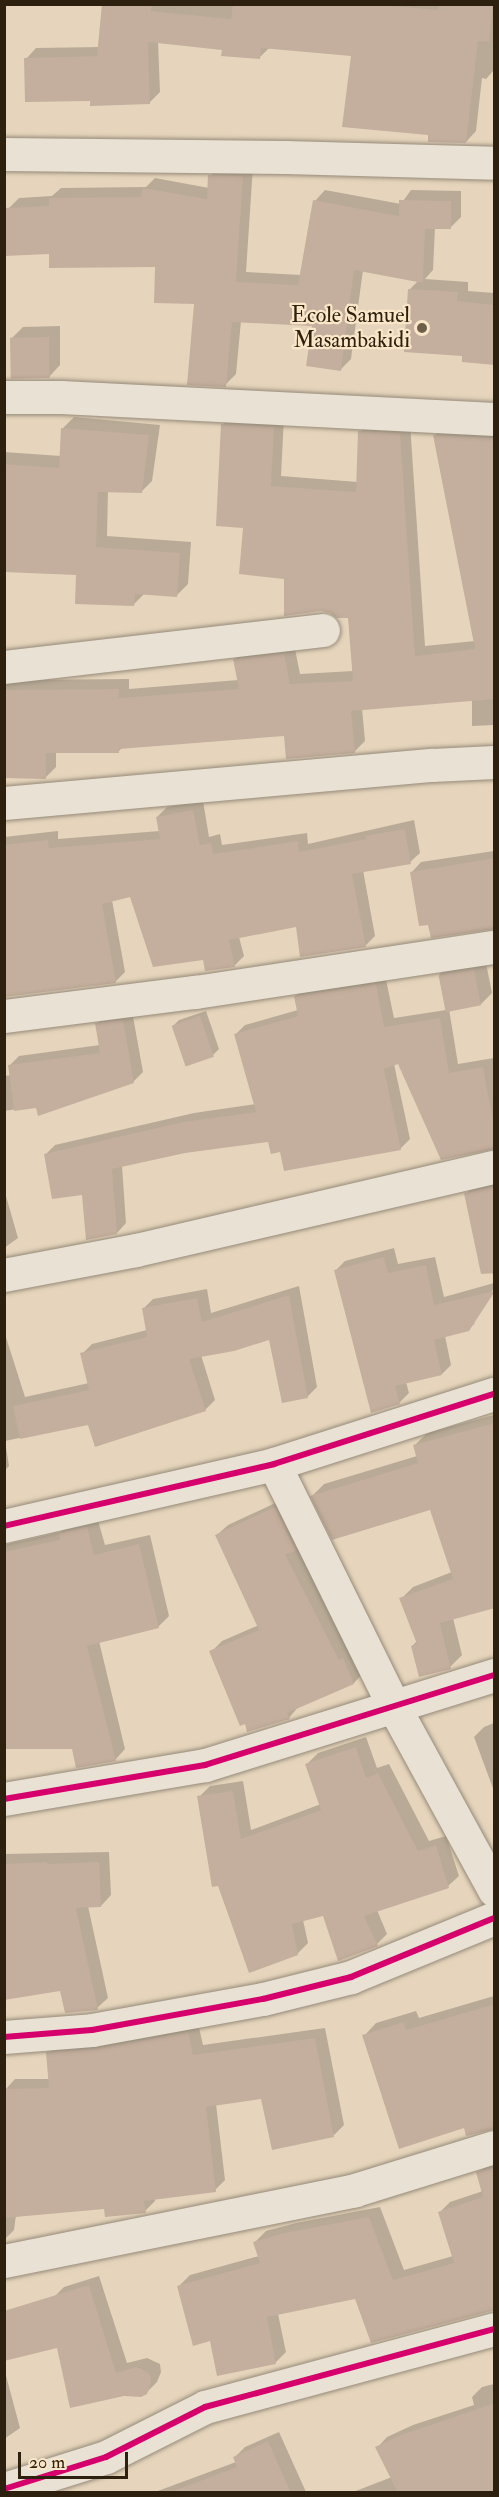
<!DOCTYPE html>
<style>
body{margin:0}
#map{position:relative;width:499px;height:2497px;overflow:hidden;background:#e6d5bc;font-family:"IM FELL Double Pica",serif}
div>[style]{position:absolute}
.shadow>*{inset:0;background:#0003}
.building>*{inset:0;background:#c4ae9d;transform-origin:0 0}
.roads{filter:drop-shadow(0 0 2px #958a79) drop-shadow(0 0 2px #958a79)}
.minor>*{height:33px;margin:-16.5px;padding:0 16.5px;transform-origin:16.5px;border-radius:16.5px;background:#e9e1d4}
.cycleway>*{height:6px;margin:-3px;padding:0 3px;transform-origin:3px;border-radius:3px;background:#d6006c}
.dots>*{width:16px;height:16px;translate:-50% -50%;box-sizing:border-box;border:3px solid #fae6c8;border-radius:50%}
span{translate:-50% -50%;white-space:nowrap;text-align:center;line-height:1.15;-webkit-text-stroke:4.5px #fae6c8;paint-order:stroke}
.poi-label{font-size:22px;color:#2e200e}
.right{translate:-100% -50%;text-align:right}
.frame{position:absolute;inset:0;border:6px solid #2e200e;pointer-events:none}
.scale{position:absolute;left:18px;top:2452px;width:110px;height:27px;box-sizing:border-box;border:3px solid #2e200e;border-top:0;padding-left:8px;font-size:18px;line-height:21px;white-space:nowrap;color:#2e200e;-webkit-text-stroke:4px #fae6c8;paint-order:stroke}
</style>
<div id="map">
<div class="shadow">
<i style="clip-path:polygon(104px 4px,494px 4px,494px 70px,486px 79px,482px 78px,476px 131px,466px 142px,430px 134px,352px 55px,270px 47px,259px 58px,223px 48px,158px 41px,160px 92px,149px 103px,92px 100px,26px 59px,36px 48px,100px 47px)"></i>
<i style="clip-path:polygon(221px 165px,253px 166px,246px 272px,301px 275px,315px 201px,325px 190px,401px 204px,411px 190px,461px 191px,461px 217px,451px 227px,435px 227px,433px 270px,425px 279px,468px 282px,468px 291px,494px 293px,494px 363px,464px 354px,409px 290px,419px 280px,363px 270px,351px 359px,340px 370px,314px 325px,241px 321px,236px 374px,225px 385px,196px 303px,156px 266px,50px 253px,8px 209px,19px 198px,52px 196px,61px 188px,146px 187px,155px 178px,209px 188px,210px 176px)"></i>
<i style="clip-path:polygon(60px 326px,60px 365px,49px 377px,12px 338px,23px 327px)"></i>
<i style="clip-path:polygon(233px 414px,284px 417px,281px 476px,358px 482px,360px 432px,371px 421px,410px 423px,425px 646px,475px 641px,435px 435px,445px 425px,494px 427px,494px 725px,472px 726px,472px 699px,362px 708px,365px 741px,354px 752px,286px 734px,123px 747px,119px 751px,56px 752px,56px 767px,45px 778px,4px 777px,4px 672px,19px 680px,129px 679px,129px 689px,238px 680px,234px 660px,245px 649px,294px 644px,300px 674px,353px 671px,349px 617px,285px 578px,244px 527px,222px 425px)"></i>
<i style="clip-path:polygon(74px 417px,160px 425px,152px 481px,141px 492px,108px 491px,107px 536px,191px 542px,188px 584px,177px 595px,145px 593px,134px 604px,78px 573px,4px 571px,4px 452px,61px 456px,63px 428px)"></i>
<i style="clip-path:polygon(203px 801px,209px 837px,220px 834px,222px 845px,307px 833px,308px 844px,414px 820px,420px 853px,410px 862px,363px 870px,375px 936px,365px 946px,297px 925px,239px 937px,244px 956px,234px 966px,204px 958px,131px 895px,112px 900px,125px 972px,115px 982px,4px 996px,4px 837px,58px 831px,58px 839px,160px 831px,157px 817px,167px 807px)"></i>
<i style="clip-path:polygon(494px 851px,494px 927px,412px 872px,421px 862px)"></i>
<i style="clip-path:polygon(485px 958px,492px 993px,481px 1004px,449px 1009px,458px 1064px,494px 1058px,494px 1148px,399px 1063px,394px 1064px,410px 1139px,400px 1149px,281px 1150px,269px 1140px,185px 1151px,122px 1166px,126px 1223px,117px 1233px,83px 1193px,46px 1154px,55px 1145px,194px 1113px,256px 1104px,236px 1034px,245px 1025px,298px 1010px,295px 997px,305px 987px,385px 975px,394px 1018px,446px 1010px,439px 975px,451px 964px)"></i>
<i style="clip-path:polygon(132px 1011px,143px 1072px,133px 1082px,38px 1106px,4px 1111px,4px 1076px,11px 1075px,9px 1066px,19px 1056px,100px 1045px,97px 1024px,107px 1014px)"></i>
<i style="clip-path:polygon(206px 1011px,219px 1049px,213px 1055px,173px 1026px,179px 1020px)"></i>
<i style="clip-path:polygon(494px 1179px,494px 1277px,474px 1230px,466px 1194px,476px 1184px)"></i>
<i style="clip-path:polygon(4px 1189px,18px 1238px,4px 1248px)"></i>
<i style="clip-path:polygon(394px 1248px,398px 1264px,435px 1257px,444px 1297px,494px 1283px,494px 1288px,472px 1323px,475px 1323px,468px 1330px,445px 1336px,451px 1365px,442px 1374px,406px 1382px,409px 1393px,399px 1403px,335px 1271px,345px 1261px)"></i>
<i style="clip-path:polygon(299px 1286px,317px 1387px,307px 1397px,270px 1338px,201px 1355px,215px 1400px,205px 1410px,89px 1423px,5px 1441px,9px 1466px,4px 1471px,4px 1331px,25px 1397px,89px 1383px,82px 1354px,92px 1344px,147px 1330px,143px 1309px,153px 1299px,207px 1289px,211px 1313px)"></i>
<i style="clip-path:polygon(494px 1415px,494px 1549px,453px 1618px,462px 1655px,450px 1667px,412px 1646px,417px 1641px,401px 1599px,413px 1587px,452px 1572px,431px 1508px,312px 1496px,324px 1484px,417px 1456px,415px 1445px,427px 1433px)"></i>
<i style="clip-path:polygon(286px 1498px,364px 1672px,354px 1683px,299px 1706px,289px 1718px,211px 1652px,222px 1641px,259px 1625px,217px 1535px,228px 1525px)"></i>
<i style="clip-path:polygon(97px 1517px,105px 1545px,150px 1535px,169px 1616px,158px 1627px,99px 1641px,125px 1749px,115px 1760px,73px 1747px,4px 1748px,4px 1545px,61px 1532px,71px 1523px)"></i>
<i style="clip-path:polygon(494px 1723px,494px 1791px,474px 1737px,484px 1727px)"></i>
<i style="clip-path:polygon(366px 1737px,377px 1768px,389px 1764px,429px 1841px,446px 1836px,459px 1876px,448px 1886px,377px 1910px,387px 1934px,377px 1944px,324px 1914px,303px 1920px,308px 1943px,297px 1954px,199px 1797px,210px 1786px,243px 1781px,251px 1830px,321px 1804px,307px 1764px,318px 1753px)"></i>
<i style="clip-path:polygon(109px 1852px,111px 1895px,101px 1906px,88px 1906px,108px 1998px,97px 2008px,62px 1989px,4px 1999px,4px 1854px)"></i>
<i style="clip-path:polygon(494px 1996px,494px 2128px,364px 2036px,376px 2023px,416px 2011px,419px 2018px)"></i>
<i style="clip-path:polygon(198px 2023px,203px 2045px,325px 2028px,344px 2125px,334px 2135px,262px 2097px,216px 2104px,225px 2180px,215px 2190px,155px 2198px,155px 2201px,145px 2211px,105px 2208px,16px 2215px,14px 2230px,4px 2240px,5px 2090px,15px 2079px,50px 2079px,48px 2053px,58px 2043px)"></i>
<i style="clip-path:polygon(494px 2160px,494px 2308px,356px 2298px,278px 2314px,286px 2352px,275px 2363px,211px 2339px,179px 2286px,190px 2275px,259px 2256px,255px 2242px,266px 2231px,296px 2223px,380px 2207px,404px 2270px,453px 2256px,439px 2213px,450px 2202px,483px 2191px,478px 2173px)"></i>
<i style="clip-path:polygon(99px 2276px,127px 2363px,147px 2358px,160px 2364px,161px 2372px,157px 2382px,146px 2393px,59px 2347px,54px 2297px,64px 2287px)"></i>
<i style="clip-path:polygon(4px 2368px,20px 2428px,4px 2439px)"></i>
<i style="clip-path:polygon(494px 2384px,494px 2492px,353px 2492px,392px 2477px,377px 2448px,387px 2437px,413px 2425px,474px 2405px,472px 2397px,482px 2387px)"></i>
<i style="clip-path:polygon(279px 2432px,306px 2492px,155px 2492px,236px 2462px,234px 2458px,245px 2447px)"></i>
</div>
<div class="building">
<i style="clip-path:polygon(102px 4px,152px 4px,151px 11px,231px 19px,233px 4px,373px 4px,438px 10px,439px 4px,493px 4px,489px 42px,478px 41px,466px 143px,428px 142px,428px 135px,342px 127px,351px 56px,261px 48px,260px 59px,221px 56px,222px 50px,148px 42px,150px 104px,90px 106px,90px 101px,25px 102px,24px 58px,97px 56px)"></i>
<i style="clip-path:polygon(208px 175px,243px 176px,236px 282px,298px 285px,313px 200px,399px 216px,399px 200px,451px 201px,451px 229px,425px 229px,423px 283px,354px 270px,341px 371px,306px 366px,312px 326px,232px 322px,226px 387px,187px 385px,194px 304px,154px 303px,155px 267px,49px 268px,49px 254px,4px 256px,4px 208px,49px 206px,49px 198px,141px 197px,143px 188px,207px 199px)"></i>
<i style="clip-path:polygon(408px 289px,458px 292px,457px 301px,495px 305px,495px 365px,462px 362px,462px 356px,404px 352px)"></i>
<i style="left:49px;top:337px;width:41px;height:39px;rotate:89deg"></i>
<i style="clip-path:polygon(221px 424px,274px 427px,271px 486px,356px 492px,358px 431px,400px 433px,415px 656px,475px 649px,433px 435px,495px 438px,495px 699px,351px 711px,355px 753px,286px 759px,284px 736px,119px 749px,119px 753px,46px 753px,46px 779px,4px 778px,4px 690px,119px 689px,119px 698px,239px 689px,233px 659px,284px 653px,290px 684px,353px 681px,348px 618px,337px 618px,330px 613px,321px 611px,284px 616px,284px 579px,239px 574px,243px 528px,216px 526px)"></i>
<i style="clip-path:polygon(61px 428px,149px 435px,142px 493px,98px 492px,96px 547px,180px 553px,177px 597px,135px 594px,134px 606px,75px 604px,76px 575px,4px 572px,4px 464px,59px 468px)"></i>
<i style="clip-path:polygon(193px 810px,200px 845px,211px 843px,213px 854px,298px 841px,299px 852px,366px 839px,365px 836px,405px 829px,411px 864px,352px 874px,366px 947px,300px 957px,296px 927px,229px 940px,235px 967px,205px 971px,203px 960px,153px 967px,130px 897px,102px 904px,116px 983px,4px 997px,4px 845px,48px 840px,49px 848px,160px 839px,156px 817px)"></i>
<i style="clip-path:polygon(495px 858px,495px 929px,431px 938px,428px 925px,419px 926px,410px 872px)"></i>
<i style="left:474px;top:969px;width:37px;height:36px;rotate:79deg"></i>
<i style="clip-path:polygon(376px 984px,384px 1027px,440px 1018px,449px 1073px,483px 1067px,495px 1130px,495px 1149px,441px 1160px,398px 1064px,384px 1069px,401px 1150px,284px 1171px,280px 1152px,271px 1154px,268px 1142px,185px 1153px,112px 1169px,117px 1234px,86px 1240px,82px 1195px,52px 1199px,44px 1154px,183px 1122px,256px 1112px,234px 1034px,298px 1016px,294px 996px)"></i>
<i style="left:200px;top:1016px;width:43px;height:30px;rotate:71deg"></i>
<i style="clip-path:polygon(123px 1020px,134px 1083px,38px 1116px,36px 1108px,14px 1111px,8px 1065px,100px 1053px,95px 1023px)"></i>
<i style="clip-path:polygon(495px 1186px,495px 1273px,481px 1274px,464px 1193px)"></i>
<i style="clip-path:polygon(384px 1257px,388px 1273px,426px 1265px,434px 1305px,495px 1291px,469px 1331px,434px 1340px,442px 1375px,395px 1386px,400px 1404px,371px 1413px,334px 1270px)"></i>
<i style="clip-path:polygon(289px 1295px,308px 1398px,282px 1403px,269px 1340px,234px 1351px,189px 1359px,206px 1411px,95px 1447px,88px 1425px,20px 1439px,13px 1406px,89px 1390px,80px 1353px,147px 1337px,142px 1308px,197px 1298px,202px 1322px)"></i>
<i style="clip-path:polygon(495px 1423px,495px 1608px,440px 1623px,451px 1669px,419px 1677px,411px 1646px,417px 1644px,399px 1598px,453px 1579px,430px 1510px,332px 1540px,310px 1496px,418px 1463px,413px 1445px)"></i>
<i style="clip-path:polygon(275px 1507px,296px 1551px,285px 1554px,339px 1660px,343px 1658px,354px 1684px,287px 1713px,290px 1719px,247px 1732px,245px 1724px,240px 1726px,209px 1651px,259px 1630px,215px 1535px)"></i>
<i style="clip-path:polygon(87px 1526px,94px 1555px,139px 1544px,159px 1628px,87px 1646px,116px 1761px,76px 1768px,72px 1749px,4px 1749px,4px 1552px,60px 1540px,59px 1533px)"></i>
<i style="clip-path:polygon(356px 1747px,366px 1778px,378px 1773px,418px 1851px,436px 1845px,449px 1888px,364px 1916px,378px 1946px,338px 1961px,323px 1916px,292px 1924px,298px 1955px,249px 1973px,218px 1886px,212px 1887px,197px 1796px,233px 1791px,241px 1839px,321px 1810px,305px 1764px)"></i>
<i style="clip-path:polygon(47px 1862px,47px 1864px,99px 1862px,101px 1907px,76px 1908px,98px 2010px,65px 2013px,60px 1991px,4px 2000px,4px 1864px)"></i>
<i style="clip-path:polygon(495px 2004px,495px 2129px,466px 2136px,464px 2128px,399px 2149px,362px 2035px,404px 2022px,406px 2030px)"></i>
<i style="clip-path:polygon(188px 2032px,193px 2055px,315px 2038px,334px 2137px,272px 2150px,261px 2099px,206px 2107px,216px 2192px,144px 2201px,146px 2213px,105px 2217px,104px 2209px,4px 2218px,4px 2089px,49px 2088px,46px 2052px,95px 2048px)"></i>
<i style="clip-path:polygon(495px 2166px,495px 2310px,371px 2343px,355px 2299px,267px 2317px,276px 2364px,217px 2376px,210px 2341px,193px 2346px,177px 2286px,260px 2263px,253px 2242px,284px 2233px,369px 2217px,393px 2280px,454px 2263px,438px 2212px,483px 2197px,476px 2172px)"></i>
<i style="clip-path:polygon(89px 2285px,116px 2373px,136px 2367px,142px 2369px,150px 2374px,151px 2383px,147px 2394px,141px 2397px,124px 2396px,70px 2408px,57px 2348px,4px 2361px,4px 2311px)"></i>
<i style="clip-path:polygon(495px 2403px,495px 2493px,398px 2493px,375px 2447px,401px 2435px)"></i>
<i style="clip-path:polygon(268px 2441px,291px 2493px,177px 2493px,176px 2490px,237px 2467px,233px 2457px)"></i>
</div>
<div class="roads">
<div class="minor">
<i style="left:4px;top:154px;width:281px;rotate:0.6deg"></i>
<i style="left:285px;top:157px;width:209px;rotate:1.6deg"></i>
<i style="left:4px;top:397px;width:57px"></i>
<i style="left:61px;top:397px;width:434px;rotate:2.9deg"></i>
<i style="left:4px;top:667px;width:321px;rotate:-6.6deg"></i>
<i style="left:4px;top:803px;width:430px;rotate:-5.1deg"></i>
<i style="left:432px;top:765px;width:62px;rotate:-2.8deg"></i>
<i style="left:4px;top:1016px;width:193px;rotate:-7.2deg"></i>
<i style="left:195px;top:992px;width:302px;rotate:-8.6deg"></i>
<i style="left:4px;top:1275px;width:134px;rotate:-10.7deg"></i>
<i style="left:136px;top:1250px;width:367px;rotate:-13.1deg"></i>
<i style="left:274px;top:1464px;width:271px;rotate:63.7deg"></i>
<i style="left:394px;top:1707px;width:209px;rotate:61.3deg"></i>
<i style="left:4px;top:1526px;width:277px;rotate:-12.9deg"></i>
<i style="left:274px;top:1464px;width:231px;rotate:-17.7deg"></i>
<i style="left:4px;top:1799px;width:204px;rotate:-9.6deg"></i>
<i style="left:205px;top:1765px;width:303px;rotate:-17.3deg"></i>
<i style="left:4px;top:2037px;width:88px;rotate:-4.5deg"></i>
<i style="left:92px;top:2030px;width:174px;rotate:-10.3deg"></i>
<i style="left:263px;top:1999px;width:91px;rotate:-14deg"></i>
<i style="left:351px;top:1977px;width:155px;rotate:-22.4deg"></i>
<i style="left:4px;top:2261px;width:358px;rotate:-11.4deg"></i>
<i style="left:355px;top:2190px;width:145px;rotate:-17.2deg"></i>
<i style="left:4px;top:2489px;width:107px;rotate:-17.4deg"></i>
<i style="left:106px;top:2457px;width:111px;rotate:-26.8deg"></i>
<i style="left:205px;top:2407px;width:299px;rotate:-15.1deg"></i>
</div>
</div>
<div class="cycleway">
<i style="left:4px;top:1526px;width:277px;rotate:-12.9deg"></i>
<i style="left:274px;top:1464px;width:231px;rotate:-17.7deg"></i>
<i style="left:4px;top:1799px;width:204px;rotate:-9.6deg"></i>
<i style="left:205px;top:1765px;width:303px;rotate:-17.3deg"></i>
<i style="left:4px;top:2037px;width:88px;rotate:-4.5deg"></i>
<i style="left:92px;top:2030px;width:174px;rotate:-10.3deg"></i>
<i style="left:263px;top:1999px;width:91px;rotate:-14deg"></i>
<i style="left:351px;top:1977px;width:155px;rotate:-22.4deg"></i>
<i style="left:4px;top:2489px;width:107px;rotate:-17.4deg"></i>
<i style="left:106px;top:2457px;width:111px;rotate:-26.8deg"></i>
<i style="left:205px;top:2407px;width:299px;rotate:-15.1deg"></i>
</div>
<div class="dots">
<i style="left:422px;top:328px;background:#6e5f4b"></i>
</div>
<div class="poi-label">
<span class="right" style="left:410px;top:328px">Ecole Samuel<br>Masambakidi</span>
</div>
<div class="frame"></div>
<div class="scale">20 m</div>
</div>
